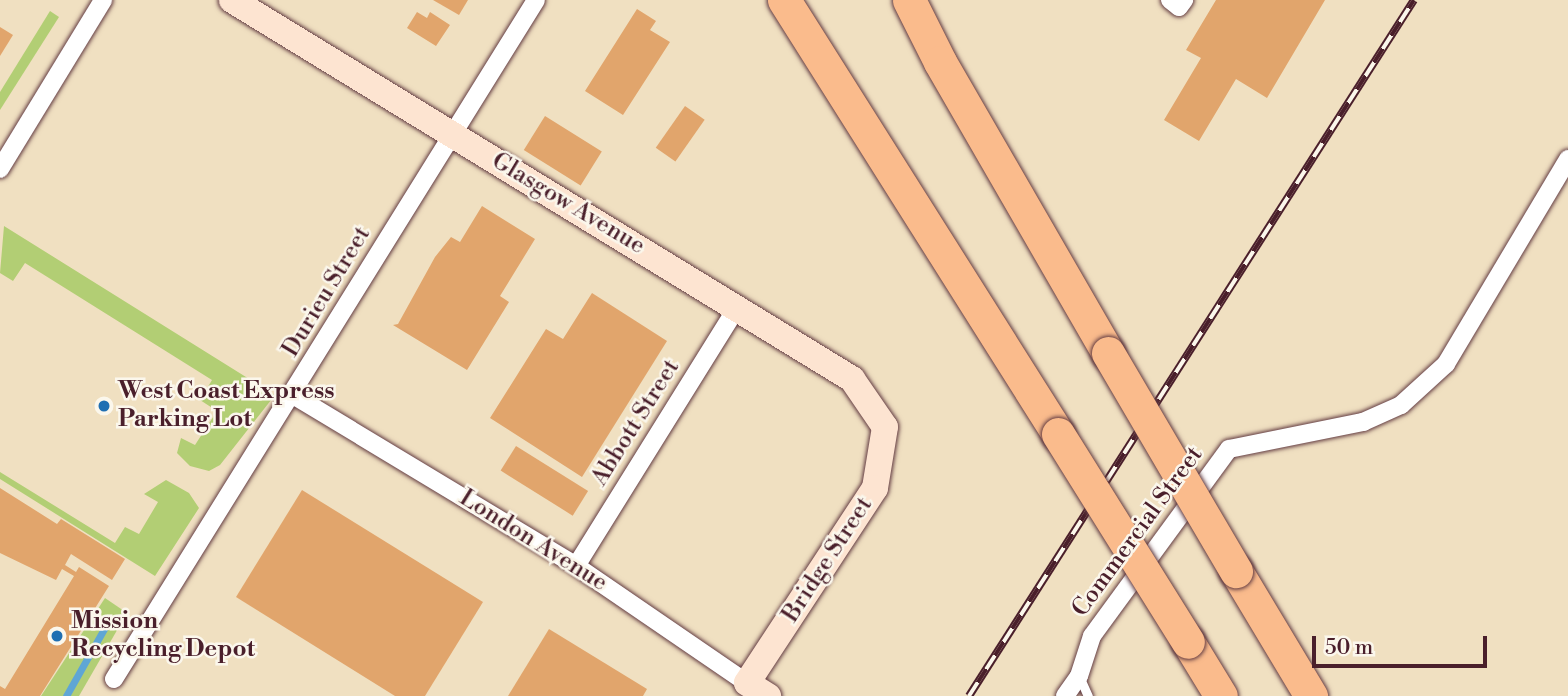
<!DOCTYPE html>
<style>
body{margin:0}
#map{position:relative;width:1568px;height:696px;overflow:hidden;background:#f0e0c1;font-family:"Libre Bodoni",serif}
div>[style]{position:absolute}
.green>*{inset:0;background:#b2ce74}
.stream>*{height:7px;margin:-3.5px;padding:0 3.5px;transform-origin:3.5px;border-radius:3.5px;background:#5fa6d5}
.building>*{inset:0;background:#e1a56c;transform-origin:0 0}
.roads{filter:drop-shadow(0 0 2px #633c42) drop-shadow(0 0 2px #633c42)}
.lane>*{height:9px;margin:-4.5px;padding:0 4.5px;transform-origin:4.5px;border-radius:4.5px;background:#fff}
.street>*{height:18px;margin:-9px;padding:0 9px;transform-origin:9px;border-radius:9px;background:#fff}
.secondary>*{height:26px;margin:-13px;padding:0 13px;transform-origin:13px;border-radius:13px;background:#fde4d1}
.highway>*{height:33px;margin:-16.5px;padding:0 16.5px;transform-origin:16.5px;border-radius:16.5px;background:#fabb8c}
.rail>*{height:8px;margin-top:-4px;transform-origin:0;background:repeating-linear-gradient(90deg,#fbf7ec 0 16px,#4a1f2b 0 32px);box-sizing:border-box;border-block:2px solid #4a1f2b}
.bridges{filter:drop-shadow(0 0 2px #633c42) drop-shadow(0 0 2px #633c42)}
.highway-bridge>*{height:33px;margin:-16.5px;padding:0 16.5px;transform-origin:16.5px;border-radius:16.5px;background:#fabb8c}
.dots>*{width:19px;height:19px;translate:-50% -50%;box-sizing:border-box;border:4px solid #fbf7ec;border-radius:50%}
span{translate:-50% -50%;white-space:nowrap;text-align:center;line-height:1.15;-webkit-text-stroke:5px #fbf7ec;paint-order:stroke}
.street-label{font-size:24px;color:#4a1f2b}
.poi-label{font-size:24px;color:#4a1f2b;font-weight:700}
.left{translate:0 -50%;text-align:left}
.scale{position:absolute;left:1312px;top:636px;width:175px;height:32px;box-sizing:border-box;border:4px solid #4a1f2b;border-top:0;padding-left:9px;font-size:21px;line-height:24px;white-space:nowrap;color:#4a1f2b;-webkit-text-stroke:5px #fbf7ec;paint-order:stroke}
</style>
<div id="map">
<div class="green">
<i style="clip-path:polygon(50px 11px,59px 17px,0 110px,0 92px)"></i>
<i style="clip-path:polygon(4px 226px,275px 395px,220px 465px,209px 471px,190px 466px,177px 453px,181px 438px,195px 445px,217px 411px,200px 400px,212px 380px,25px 263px,13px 281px,0 273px)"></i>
<i style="clip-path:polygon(0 472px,115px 543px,125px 527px,139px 534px,158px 502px,144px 494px,166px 480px,189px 493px,199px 508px,155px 576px,0 479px)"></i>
<i style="clip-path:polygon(105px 598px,127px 613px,79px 696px,41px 696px)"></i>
</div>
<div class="stream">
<i style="left:66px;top:696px;width:79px;rotate:-60.5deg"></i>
</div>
<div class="building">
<i style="clip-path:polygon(433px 0,468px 0,459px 15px)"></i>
<i style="clip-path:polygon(1216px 0,1325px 0,1267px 98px,1236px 79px,1199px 141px,1164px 120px,1201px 58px,1186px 50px)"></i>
<i style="clip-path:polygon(637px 9px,656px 21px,650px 30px,670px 42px,623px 115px,585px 91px)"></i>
<i style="clip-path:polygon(417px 12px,427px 18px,430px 12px,450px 25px,436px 46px,407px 28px)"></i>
<i style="clip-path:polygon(0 27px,13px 35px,0 56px)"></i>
<i style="left:685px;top:106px;width:24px;height:51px;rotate:35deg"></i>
<i style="left:545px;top:116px;width:67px;height:40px;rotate:32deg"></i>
<i style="clip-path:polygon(482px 206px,535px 239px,500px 296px,509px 302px,467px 370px,393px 325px,398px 324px,435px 257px,451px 237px,460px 242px)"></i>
<i style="clip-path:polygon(592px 293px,667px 341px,582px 477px,490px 418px,546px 329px,563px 339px)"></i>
<i style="left:516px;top:446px;width:85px;height:29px;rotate:32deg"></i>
<i style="clip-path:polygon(0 488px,57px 524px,61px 519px,125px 559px,112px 580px,71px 554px,65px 565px,76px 572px,79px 567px,109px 586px,40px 696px,0 696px,0 686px,5px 689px,74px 576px,62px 569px,56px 580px,0 553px)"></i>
<i style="clip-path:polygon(302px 490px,483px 602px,425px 696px,395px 696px,236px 597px)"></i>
<i style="clip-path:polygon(549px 629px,647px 689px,643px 696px,508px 696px)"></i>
</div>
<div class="roads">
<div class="lane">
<i style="left:1079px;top:676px;width:22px;rotate:66deg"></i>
</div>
<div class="street">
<i style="left:1170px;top:0;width:11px;rotate:38deg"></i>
<i style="left:1179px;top:7px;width:9px;rotate:-54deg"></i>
<i style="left:0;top:169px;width:198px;rotate:-58.6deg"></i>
<i style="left:293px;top:395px;width:331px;rotate:31.1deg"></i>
<i style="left:576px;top:566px;width:207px;rotate:34.4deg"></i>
<i style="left:576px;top:566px;width:306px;rotate:-58.1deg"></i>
<i style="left:114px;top:679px;width:799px;rotate:-58.14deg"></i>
<i style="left:1065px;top:696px;width:24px;rotate:-55deg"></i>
<i style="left:1079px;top:676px;width:42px;rotate:-72deg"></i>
<i style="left:1092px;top:636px;width:232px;rotate:-53.8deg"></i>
<i style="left:1229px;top:449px;width:137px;rotate:-11.4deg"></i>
<i style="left:1363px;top:422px;width:42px;rotate:-24.1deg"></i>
<i style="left:1401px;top:405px;width:61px;rotate:-42.3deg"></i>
<i style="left:1446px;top:364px;width:239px;rotate:-59.2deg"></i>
</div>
<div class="secondary">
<i style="left:232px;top:0;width:727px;rotate:31.44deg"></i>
<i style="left:852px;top:379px;width:58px;rotate:55.5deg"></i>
<i style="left:885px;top:427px;width:62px;rotate:99.3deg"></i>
<i style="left:875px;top:488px;width:233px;rotate:123.3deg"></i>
<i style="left:747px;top:683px;width:25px;rotate:32deg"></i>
</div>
<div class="highway">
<i style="left:784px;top:0;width:513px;rotate:57.73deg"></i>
<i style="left:909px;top:0;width:69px;rotate:63.4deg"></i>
<i style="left:940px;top:62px;width:336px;rotate:60deg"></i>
<i style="left:1236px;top:571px;width:146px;rotate:59deg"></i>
<i style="left:1188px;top:642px;width:63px;rotate:58.6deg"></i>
</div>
</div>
<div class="rail">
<i style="left:969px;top:696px;width:826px;rotate:-57.41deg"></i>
</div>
<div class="bridges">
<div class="highway-bridge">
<i style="left:1108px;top:353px;width:253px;rotate:59.6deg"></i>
<i style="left:1058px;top:434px;width:245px;rotate:58deg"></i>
</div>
</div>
<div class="dots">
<i style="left:104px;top:406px;background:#1f6fb2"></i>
<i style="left:57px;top:636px;background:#1f6fb2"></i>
</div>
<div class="street-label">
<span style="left:568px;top:204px;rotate:31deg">Glasgow Avenue</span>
<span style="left:327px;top:292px;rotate:-59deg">Durieu Street</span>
<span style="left:636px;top:423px;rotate:-58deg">Abbott Street</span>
<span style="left:1138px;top:532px;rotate:-54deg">Commercial Street</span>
<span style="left:533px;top:541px;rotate:32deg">London Avenue</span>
<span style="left:828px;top:560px;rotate:-57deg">Bridge Street</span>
</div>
<div class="poi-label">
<span class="left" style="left:118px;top:406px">West Coast Express<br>Parking Lot</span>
<span class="left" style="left:71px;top:636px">Mission<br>Recycling Depot</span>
</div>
<div class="scale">50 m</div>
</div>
